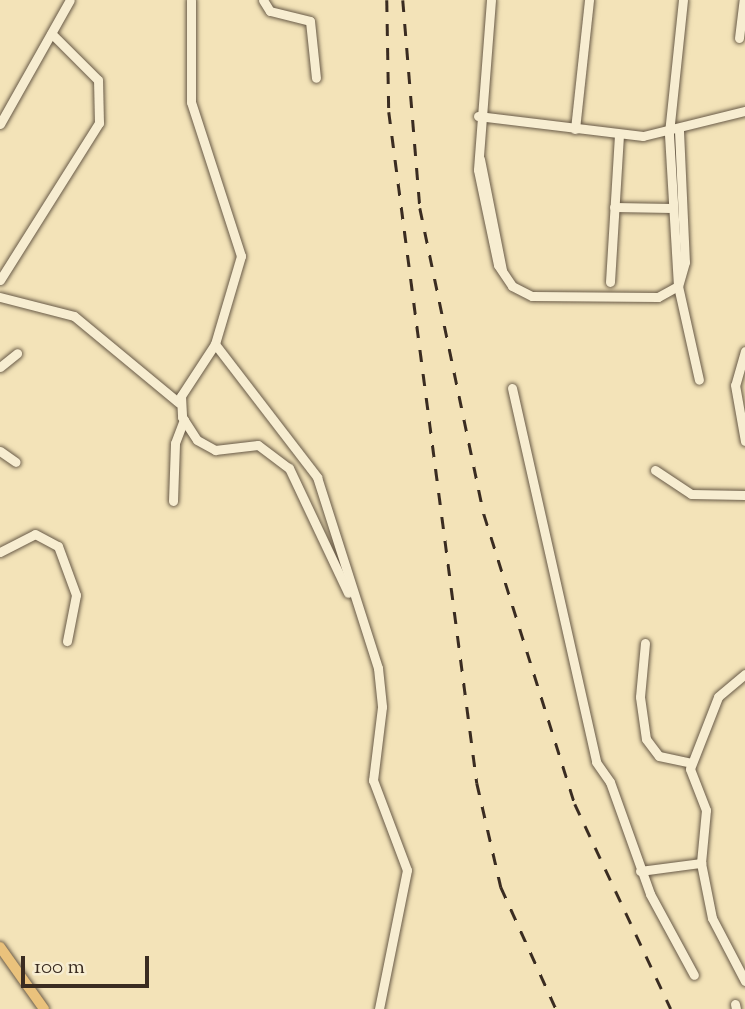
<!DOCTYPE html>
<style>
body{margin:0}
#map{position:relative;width:745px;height:1009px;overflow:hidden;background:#f3e3b8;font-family:"Sorts Mill Goudy",serif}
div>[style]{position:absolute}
.roads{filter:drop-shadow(0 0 2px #685a47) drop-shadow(0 0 2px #685a47)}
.minor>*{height:9px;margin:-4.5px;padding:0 4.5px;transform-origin:4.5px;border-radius:4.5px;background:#f7edd1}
.major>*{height:10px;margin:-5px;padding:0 5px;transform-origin:5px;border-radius:5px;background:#eac27c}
.rail>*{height:2.5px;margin-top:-1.25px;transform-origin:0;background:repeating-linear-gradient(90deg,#3a2c21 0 12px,transparent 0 24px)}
span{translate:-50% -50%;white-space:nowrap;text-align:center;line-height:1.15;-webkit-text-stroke:5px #f7edd1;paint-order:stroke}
.scale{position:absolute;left:21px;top:956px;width:128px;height:32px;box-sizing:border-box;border:4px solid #3a2c21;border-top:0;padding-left:9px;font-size:21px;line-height:24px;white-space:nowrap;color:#3a2c21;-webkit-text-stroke:5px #f7edd1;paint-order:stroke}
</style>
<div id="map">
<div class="roads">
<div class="minor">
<i style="left:191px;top:0;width:102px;rotate:90deg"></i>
<i style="left:191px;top:102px;width:162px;rotate:72deg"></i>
<i style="left:241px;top:256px;width:92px;rotate:106.5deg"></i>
<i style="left:215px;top:344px;width:168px;rotate:52.5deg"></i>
<i style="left:317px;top:477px;width:201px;rotate:72.3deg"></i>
<i style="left:378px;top:668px;width:39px;rotate:84deg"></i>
<i style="left:382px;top:707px;width:74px;rotate:97deg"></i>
<i style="left:373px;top:780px;width:96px;rotate:69.3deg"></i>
<i style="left:407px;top:870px;width:142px;rotate:101.4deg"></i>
<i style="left:263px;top:0;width:13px;rotate:58deg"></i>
<i style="left:270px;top:11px;width:41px;rotate:14deg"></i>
<i style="left:310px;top:21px;width:57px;rotate:84deg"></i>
<i style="left:491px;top:0;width:170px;rotate:94.4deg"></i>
<i style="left:478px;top:170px;width:97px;rotate:78.1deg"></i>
<i style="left:498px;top:265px;width:25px;rotate:56deg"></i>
<i style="left:512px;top:286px;width:22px;rotate:27deg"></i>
<i style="left:532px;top:296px;width:126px;rotate:0.5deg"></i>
<i style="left:658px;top:297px;width:23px;rotate:-29deg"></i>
<i style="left:678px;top:286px;width:96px;rotate:77.4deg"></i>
<i style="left:739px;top:38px;width:38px;rotate:-83deg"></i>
<i style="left:478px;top:116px;width:166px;rotate:6.9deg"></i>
<i style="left:643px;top:136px;width:105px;rotate:-13.8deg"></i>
<i style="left:0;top:124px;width:142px;rotate:-60.6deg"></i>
<i style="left:575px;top:129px;width:130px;rotate:-83.8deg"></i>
<i style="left:679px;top:131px;width:131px;rotate:87.4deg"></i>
<i style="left:685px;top:262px;width:25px;rotate:106deg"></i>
<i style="left:678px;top:286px;width:153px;rotate:-93.4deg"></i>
<i style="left:669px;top:133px;width:134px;rotate:-84deg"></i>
<i style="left:480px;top:159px;width:113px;rotate:78.8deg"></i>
<i style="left:614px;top:207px;width:58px;rotate:1deg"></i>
<i style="left:0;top:280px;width:186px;rotate:-57.8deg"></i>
<i style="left:99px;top:123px;width:43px;rotate:-91.3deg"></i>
<i style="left:98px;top:80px;width:66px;rotate:-135deg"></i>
<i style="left:610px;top:282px;width:148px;rotate:-86.5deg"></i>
<i style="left:0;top:297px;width:76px;rotate:14.4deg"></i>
<i style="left:74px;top:316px;width:136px;rotate:39.6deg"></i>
<i style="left:215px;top:344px;width:62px;rotate:123.2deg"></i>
<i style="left:181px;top:396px;width:21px;rotate:87deg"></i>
<i style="left:182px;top:417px;width:27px;rotate:57deg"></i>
<i style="left:197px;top:440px;width:21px;rotate:29deg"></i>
<i style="left:215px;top:450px;width:43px;rotate:-6.6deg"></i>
<i style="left:258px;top:445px;width:39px;rotate:37deg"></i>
<i style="left:289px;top:468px;width:138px;rotate:64.7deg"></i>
<i style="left:745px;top:351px;width:35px;rotate:106deg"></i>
<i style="left:735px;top:385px;width:57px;rotate:79.9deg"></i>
<i style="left:0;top:367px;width:22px;rotate:-39deg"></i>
<i style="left:512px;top:388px;width:383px;rotate:77.3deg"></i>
<i style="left:596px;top:762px;width:24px;rotate:55deg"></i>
<i style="left:610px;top:782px;width:119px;rotate:70.3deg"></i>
<i style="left:650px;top:894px;width:92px;rotate:61.5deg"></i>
<i style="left:0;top:451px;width:19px;rotate:35deg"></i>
<i style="left:655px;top:470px;width:43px;rotate:33.7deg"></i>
<i style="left:691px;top:494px;width:54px;rotate:1.1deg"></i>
<i style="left:173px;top:501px;width:58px;rotate:-88deg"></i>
<i style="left:175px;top:443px;width:25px;rotate:-69deg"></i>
<i style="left:0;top:552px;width:39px;rotate:-27deg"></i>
<i style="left:35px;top:534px;width:26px;rotate:28deg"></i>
<i style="left:58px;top:546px;width:52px;rotate:69.8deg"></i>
<i style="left:76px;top:595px;width:47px;rotate:101.1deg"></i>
<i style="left:645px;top:643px;width:54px;rotate:95.3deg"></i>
<i style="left:640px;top:697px;width:42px;rotate:81.9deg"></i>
<i style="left:646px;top:739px;width:21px;rotate:53deg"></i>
<i style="left:659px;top:756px;width:33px;rotate:12deg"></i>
<i style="left:745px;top:674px;width:35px;rotate:140deg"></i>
<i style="left:718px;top:697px;width:77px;rotate:111.3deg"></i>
<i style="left:690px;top:769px;width:44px;rotate:68.7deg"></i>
<i style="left:706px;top:810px;width:53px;rotate:95.4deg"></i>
<i style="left:701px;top:863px;width:56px;rotate:78.7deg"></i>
<i style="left:712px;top:918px;width:71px;rotate:62.4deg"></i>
<i style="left:640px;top:871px;width:62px;rotate:-7.5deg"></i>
<i style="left:735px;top:1004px;width:5px;rotate:79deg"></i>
</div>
<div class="major">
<i style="left:0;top:947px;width:76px;rotate:54.6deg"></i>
</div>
</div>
<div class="rail">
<i style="left:387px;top:0;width:112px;rotate:89deg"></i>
<i style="left:389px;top:112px;width:677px;rotate:82.53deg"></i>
<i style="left:477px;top:783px;width:107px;rotate:77deg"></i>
<i style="left:501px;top:887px;width:134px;rotate:65.7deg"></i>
<i style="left:403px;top:0;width:209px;rotate:85.3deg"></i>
<i style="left:420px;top:208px;width:313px;rotate:78.2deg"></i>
<i style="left:484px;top:514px;width:304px;rotate:72.6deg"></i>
<i style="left:575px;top:804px;width:226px;rotate:64.9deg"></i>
</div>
<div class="scale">100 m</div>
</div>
